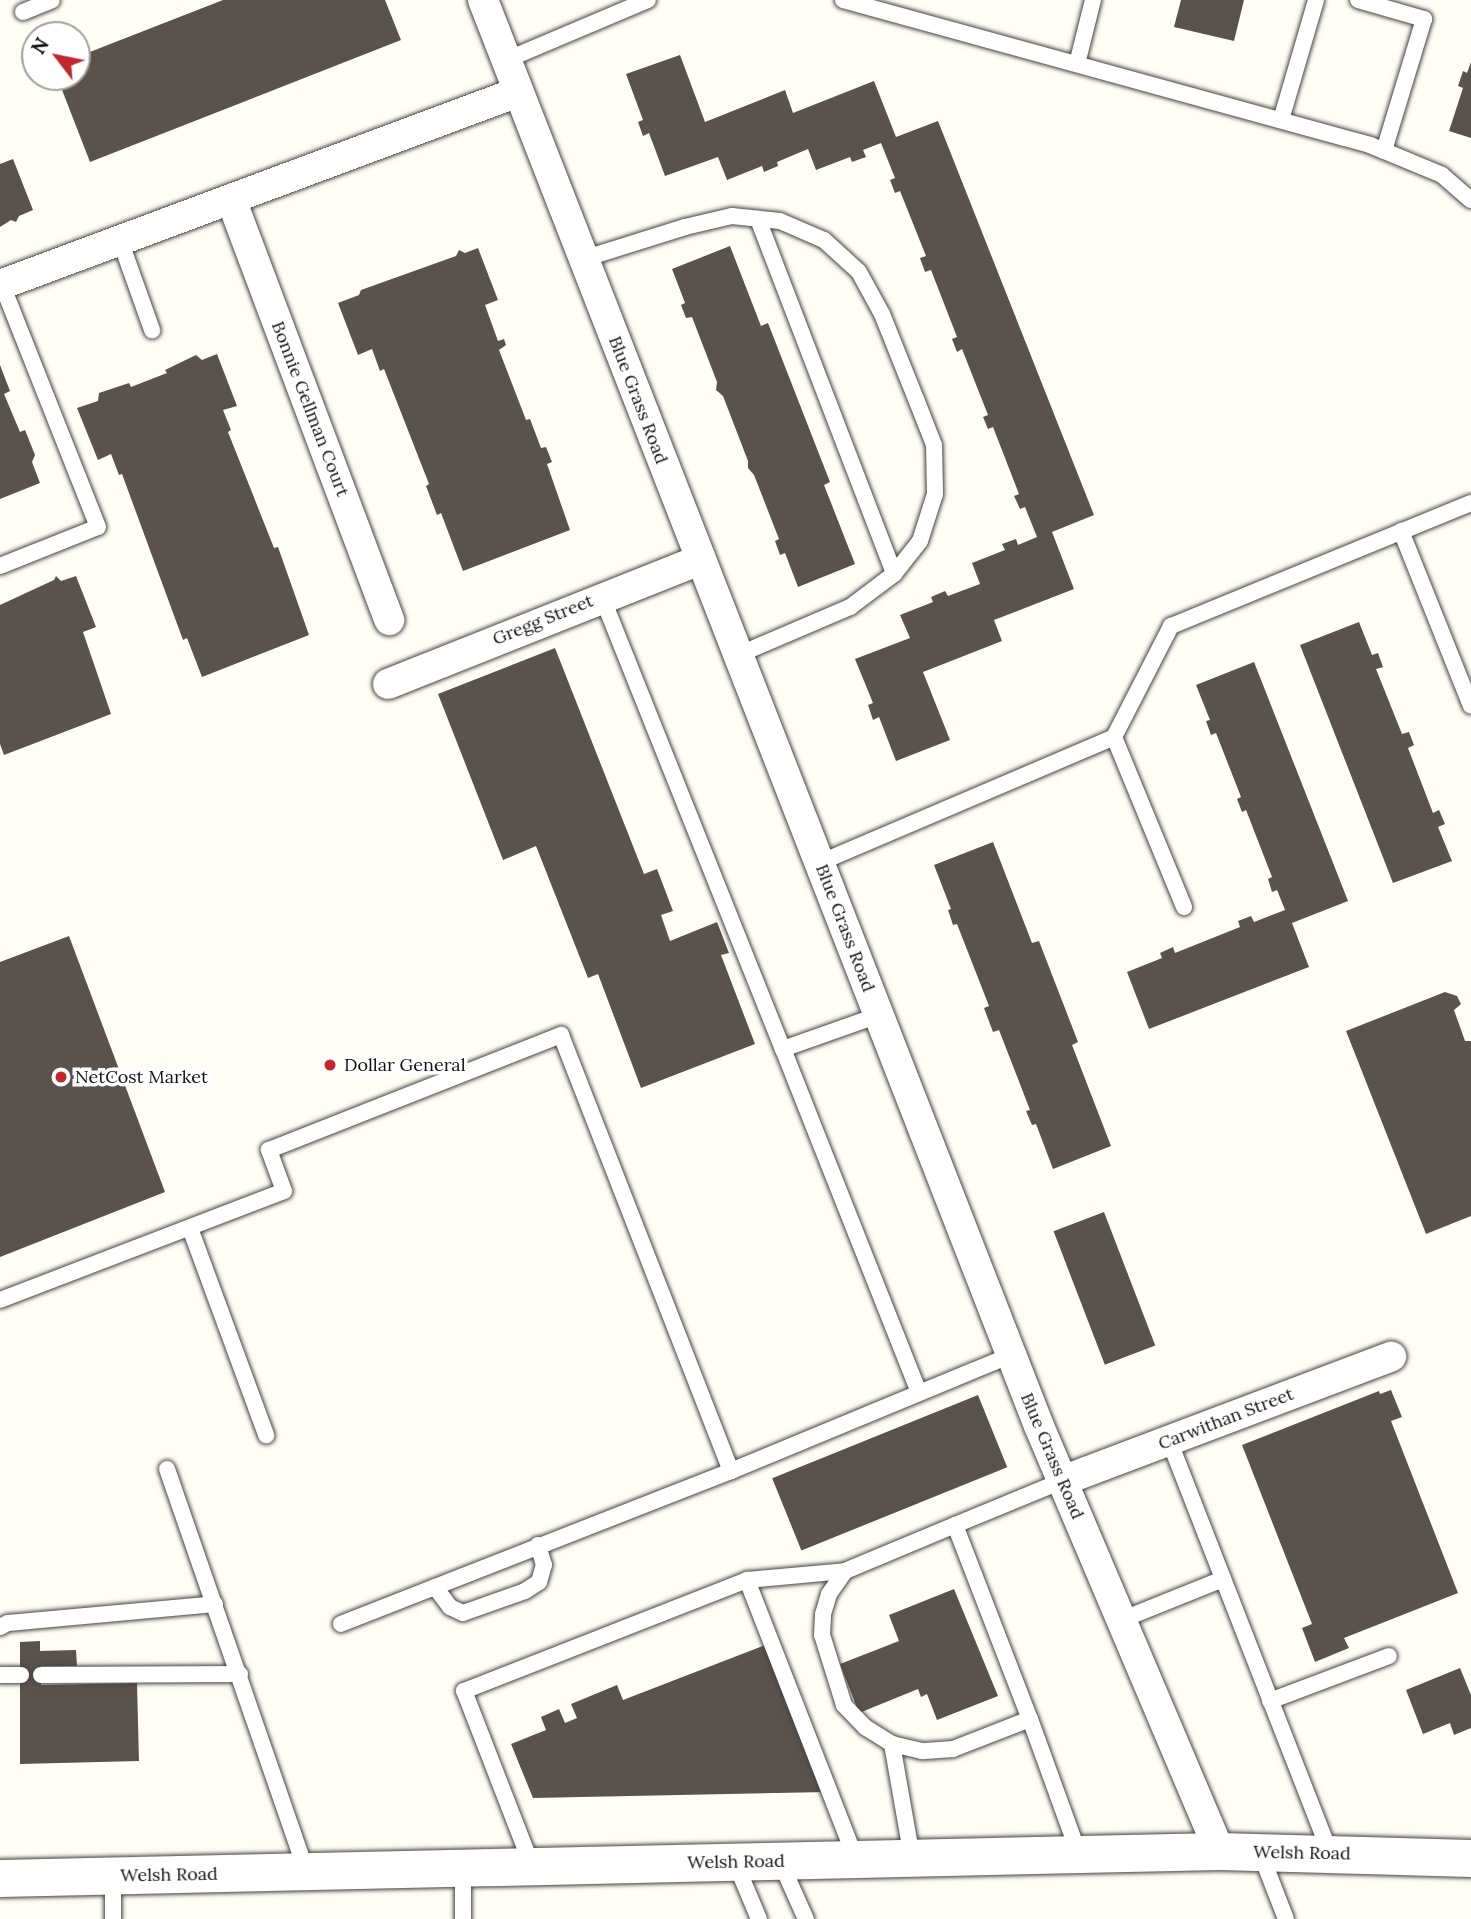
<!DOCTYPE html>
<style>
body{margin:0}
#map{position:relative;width:1471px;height:1919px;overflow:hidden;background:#fffdf5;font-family:Lora,serif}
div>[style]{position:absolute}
.building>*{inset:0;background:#5a524d;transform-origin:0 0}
.roads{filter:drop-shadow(0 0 2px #444) drop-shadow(0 0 2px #444)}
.service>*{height:16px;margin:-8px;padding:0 8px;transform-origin:8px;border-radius:8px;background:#fff}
.minor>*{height:30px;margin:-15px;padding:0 15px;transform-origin:15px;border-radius:15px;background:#fff}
.tertiary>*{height:37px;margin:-18.5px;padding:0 18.5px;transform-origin:18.5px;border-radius:18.5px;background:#fff}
.dots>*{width:19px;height:19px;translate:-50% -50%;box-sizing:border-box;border:4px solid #fff;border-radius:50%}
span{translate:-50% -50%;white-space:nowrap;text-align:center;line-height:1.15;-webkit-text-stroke:7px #fff;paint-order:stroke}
.street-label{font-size:18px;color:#111}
.poi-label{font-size:18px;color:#111}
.left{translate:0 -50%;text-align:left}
.north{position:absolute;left:21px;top:21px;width:70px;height:70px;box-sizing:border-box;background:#fff;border:2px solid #a0a0a0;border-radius:50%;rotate:302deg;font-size:19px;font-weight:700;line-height:28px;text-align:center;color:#111}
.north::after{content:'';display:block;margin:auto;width:24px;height:32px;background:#c4262e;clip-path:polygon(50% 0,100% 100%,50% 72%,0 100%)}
</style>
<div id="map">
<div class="building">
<i style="clip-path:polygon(223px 0,385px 0,401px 40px,90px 162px,57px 77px,77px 77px,77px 57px)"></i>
<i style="clip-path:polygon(1181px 0,1244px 0,1234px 41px,1174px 27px)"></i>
<i style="clip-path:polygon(680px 55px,705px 122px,785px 90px,793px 113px,874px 81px,896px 137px,938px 121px,1094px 515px,1052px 532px,1074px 589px,994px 620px,1002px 641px,923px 672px,950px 740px,896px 761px,879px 717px,873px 720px,868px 705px,873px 703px,855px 659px,910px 638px,900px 615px,933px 602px,931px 597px,945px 591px,948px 596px,980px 584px,972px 563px,1005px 550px,1002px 544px,1016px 539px,1018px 545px,1037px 537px,1025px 507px,1020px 509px,1014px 496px,1019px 494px,993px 427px,988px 429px,983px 417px,988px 415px,962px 349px,957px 352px,952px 339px,957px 337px,931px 270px,925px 272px,920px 258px,926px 256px,900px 191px,895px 193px,890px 180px,895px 178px,881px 143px,863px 150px,866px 157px,852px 162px,850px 157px,816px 170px,808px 149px,777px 162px,778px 166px,764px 172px,762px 166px,727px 180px,718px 157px,665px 176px,649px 133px,643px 136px,638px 122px,643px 120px,626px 74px)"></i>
<i style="clip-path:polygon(1471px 62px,1471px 138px,1449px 131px,1463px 88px,1458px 86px,1463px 71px,1467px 73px)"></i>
<i style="clip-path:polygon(13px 159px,33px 210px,19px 216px,16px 222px,11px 220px,0 227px,0 164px)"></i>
<i style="clip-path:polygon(730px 246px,761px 326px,768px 323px,830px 482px,824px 485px,855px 564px,798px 587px,785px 553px,780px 555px,775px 541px,779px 539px,754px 475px,748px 468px,748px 461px,723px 396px,716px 390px,717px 382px,692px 317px,686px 318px,681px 305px,685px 303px,672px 269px)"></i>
<i style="clip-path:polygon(478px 248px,498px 300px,485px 305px,498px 341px,504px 339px,506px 345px,499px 350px,526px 420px,530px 419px,541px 448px,546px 447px,552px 462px,547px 464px,570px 530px,463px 571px,441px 513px,437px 515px,426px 486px,429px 484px,384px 369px,380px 371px,372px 349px,358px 355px,338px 303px,359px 295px,361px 290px,456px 256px,459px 250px,465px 253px)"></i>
<i style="clip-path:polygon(217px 354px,237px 406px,223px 410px,231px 430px,228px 432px,274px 548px,278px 547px,309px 635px,202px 677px,187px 638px,183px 640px,122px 474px,119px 475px,111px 454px,98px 460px,77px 408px,98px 401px,99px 393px,129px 383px,131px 387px,167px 373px,165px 370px,196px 355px,202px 360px)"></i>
<i style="clip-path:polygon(0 365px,10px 391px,4px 394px,20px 432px,25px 430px,35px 455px,32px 462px,40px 483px,0 499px)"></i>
<i style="clip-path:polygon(56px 576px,61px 581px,76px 576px,96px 627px,83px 632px,111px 714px,4px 755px,0 744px,0 605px,54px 580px)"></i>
<i style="clip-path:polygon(1359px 622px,1372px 655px,1378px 653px,1383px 667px,1376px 669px,1402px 734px,1409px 732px,1414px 745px,1408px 748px,1433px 813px,1439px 810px,1445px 824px,1438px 827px,1452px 861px,1393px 883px,1300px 645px)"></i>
<i style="clip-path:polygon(555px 648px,644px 874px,657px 869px,673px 911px,661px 915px,670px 941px,717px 922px,729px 953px,721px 955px,755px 1044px,641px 1088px,598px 974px,588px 978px,536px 846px,503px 860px,438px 694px)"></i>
<i style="clip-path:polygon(1254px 662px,1348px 901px,1292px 923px,1309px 967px,1149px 1029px,1127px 972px,1162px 958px,1160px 953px,1173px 947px,1175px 953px,1240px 927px,1238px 921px,1251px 916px,1254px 922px,1285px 910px,1277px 890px,1272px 892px,1268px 879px,1272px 877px,1246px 810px,1242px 812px,1237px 799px,1241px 797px,1216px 733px,1211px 735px,1206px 721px,1210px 720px,1196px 685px)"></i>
<i style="clip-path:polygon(993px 842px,1032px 943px,1039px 941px,1078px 1042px,1072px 1045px,1111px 1146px,1053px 1169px,1036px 1124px,1032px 1125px,1026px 1111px,1030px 1110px,999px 1030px,993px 1032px,984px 1008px,989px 1006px,957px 924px,953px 925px,948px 910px,951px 909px,934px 865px)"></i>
<i style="clip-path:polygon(69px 936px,165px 1192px,0 1257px,0 962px)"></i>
<i style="clip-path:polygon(1445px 992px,1457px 996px,1461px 1004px,1454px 1010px,1465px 1041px,1471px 1041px,1471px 1216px,1426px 1234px,1346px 1031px)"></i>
<i style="left:1104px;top:1212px;width:143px;height:54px;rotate:69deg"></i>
<i style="clip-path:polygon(1391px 1390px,1402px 1417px,1391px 1421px,1458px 1593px,1344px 1638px,1349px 1648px,1315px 1662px,1302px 1628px,1312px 1624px,1242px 1445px,1379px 1391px,1380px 1394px)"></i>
<i style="left:978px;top:1395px;width:78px;height:222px;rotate:68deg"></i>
<i style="clip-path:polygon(954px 1589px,998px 1696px,937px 1720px,927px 1694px,921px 1697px,918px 1689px,859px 1713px,840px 1664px,899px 1641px,889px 1615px)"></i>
<i style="clip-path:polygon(40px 1641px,40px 1651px,76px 1650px,77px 1666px,41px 1666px,41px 1685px,137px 1683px,139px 1761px,20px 1764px,20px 1642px)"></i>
<i style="clip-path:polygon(768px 1644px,827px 1792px,533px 1798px,511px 1744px,546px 1730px,541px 1717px,559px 1709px,565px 1723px,577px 1718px,571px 1704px,617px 1685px,623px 1700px)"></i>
<i style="clip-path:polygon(1460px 1668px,1471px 1695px,1471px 1728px,1454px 1735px,1450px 1723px,1423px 1734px,1406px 1690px)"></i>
</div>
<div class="roads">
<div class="service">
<i style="left:843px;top:0;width:547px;rotate:15.38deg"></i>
<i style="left:1370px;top:145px;width:78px;rotate:22.6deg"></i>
<i style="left:1442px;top:175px;width:38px;rotate:41deg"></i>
<i style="left:1358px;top:0;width:69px;rotate:16.1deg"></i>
<i style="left:1424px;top:19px;width:138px;rotate:106.9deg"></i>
<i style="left:23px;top:12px;width:31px;rotate:-22deg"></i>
<i style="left:506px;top:60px;width:154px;rotate:-22.9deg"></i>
<i style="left:1077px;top:64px;width:66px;rotate:-76deg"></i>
<i style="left:1281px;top:120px;width:125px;rotate:-73.7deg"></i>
<i style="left:758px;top:219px;width:380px;rotate:69deg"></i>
<i style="left:120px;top:240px;width:96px;rotate:70.4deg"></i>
<i style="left:583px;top:259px;width:107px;rotate:-17.4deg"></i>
<i style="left:685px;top:227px;width:48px;rotate:-13.2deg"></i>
<i style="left:732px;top:216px;width:48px;rotate:5.9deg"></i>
<i style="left:780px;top:221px;width:48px;rotate:23.4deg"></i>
<i style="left:824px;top:240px;width:47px;rotate:42.4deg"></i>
<i style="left:859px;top:272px;width:48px;rotate:61.3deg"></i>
<i style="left:882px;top:314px;width:92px;rotate:68.2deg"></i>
<i style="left:916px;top:399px;width:49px;rotate:68.6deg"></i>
<i style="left:934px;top:445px;width:49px;rotate:88.8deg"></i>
<i style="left:935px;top:494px;width:49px;rotate:107.7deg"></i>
<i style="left:920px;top:541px;width:42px;rotate:128.2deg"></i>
<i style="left:894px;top:574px;width:55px;rotate:143.1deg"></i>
<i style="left:850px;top:607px;width:122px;rotate:156.8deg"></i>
<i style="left:1401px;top:531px;width:188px;rotate:68.2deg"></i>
<i style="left:0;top:566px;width:105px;rotate:-21.7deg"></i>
<i style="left:98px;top:527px;width:261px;rotate:-111.6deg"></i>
<i style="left:602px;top:597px;width:487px;rotate:68.2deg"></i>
<i style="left:1114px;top:737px;width:125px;rotate:-62.8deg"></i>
<i style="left:1171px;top:626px;width:324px;rotate:-22.3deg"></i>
<i style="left:819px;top:863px;width:321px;rotate:-23.1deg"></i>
<i style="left:1114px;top:737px;width:184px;rotate:67.6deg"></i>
<i style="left:879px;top:1015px;width:102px;rotate:160.5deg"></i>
<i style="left:783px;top:1049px;width:369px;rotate:68.4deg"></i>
<i style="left:190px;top:1228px;width:221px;rotate:69.8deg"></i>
<i style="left:0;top:1300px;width:304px;rotate:-21deg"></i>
<i style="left:284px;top:1191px;width:44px;rotate:-110.1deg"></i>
<i style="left:269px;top:1150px;width:314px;rotate:-21.5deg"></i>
<i style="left:561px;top:1035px;width:468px;rotate:68.7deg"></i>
<i style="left:731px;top:1471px;width:419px;rotate:158.6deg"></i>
<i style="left:1169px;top:1440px;width:444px;rotate:68.7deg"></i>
<i style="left:167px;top:1469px;width:425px;rotate:70.9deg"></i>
<i style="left:731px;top:1471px;width:303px;rotate:-22.5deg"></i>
<i style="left:955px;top:1525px;width:208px;rotate:68.9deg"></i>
<i style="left:1030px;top:1719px;width:83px;rotate:158.7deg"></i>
<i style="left:953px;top:1749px;width:31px;rotate:176deg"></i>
<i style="left:922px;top:1751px;width:31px;rotate:-167deg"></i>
<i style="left:892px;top:1744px;width:31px;rotate:-148deg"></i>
<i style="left:866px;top:1728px;width:32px;rotate:-134deg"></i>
<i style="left:844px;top:1705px;width:73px;rotate:-107.4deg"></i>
<i style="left:822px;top:1635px;width:21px;rotate:-87deg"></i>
<i style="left:823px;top:1614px;width:21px;rotate:-73deg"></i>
<i style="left:829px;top:1594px;width:28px;rotate:-55deg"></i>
<i style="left:845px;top:1571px;width:119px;rotate:-22.7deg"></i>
<i style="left:955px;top:1525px;width:116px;rotate:-22.4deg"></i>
<i style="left:747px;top:1580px;width:98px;rotate:-5.2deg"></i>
<i style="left:435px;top:1587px;width:25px;rotate:53deg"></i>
<i style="left:450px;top:1607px;width:14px;rotate:25deg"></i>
<i style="left:463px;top:1613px;width:66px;rotate:-19.5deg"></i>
<i style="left:525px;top:1591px;width:17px;rotate:-33deg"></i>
<i style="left:539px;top:1582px;width:18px;rotate:-74deg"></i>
<i style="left:544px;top:1565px;width:21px;rotate:-107deg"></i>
<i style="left:1121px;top:1620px;width:110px;rotate:-21.9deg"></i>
<i style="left:0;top:1627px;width:9px;rotate:-27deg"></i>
<i style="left:8px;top:1623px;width:208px;rotate:-5.2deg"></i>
<i style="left:0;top:1675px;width:21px"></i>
<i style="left:41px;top:1675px;width:199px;rotate:-0.3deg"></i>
<i style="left:1270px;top:1701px;width:127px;rotate:-20.7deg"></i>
<i style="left:1030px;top:1719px;width:144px;rotate:70.1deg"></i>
<i style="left:892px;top:1744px;width:116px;rotate:80deg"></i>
<i style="left:1260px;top:1852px;width:72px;rotate:68.8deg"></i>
<i style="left:780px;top:1861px;width:64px;rotate:65.9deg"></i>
<i style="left:735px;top:1862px;width:62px;rotate:67.2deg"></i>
<i style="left:532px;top:1866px;width:188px;rotate:-111.2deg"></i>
<i style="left:464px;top:1691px;width:304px;rotate:-21.4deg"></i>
<i style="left:747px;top:1580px;width:300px;rotate:68.7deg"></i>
<i style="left:463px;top:1868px;width:51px;rotate:90deg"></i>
<i style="left:113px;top:1876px;width:43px;rotate:90deg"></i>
</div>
<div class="minor">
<i style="left:483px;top:0;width:1531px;rotate:68.7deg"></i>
<i style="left:1039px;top:1426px;width:462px;rotate:67deg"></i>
<i style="left:231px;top:199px;width:450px;rotate:69.4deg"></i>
<i style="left:0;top:285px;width:553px;rotate:-20.43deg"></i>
<i style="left:388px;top:684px;width:336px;rotate:-21.7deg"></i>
<i style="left:1062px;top:1481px;width:352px;rotate:-20.7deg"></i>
</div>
<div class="tertiary">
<i style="left:0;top:1878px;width:1219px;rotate:-1.27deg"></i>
<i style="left:1219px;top:1851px;width:252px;rotate:1.6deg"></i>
</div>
</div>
<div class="dots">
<i style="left:330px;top:1065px;background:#c4262e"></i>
<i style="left:61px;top:1077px;background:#c4262e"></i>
</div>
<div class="street-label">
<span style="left:638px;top:400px;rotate:69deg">Blue Grass Road</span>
<span style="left:310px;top:409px;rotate:69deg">Bonnie Gellman Court</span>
<span style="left:543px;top:620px;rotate:-22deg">Gregg Street</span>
<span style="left:845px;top:928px;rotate:69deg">Blue Grass Road</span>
<span style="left:1226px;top:1419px;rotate:-21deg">Carwithan Street</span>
<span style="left:1052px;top:1456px;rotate:67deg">Blue Grass Road</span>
<span style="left:1302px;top:1853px;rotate:1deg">Welsh Road</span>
<span style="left:736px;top:1862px;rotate:-1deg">Welsh Road</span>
<span style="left:169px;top:1875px;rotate:-1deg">Welsh Road</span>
</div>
<div class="poi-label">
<span class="left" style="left:344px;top:1065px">Dollar General</span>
<span class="left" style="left:75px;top:1077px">NetCost Market</span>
</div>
<div class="north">N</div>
</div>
